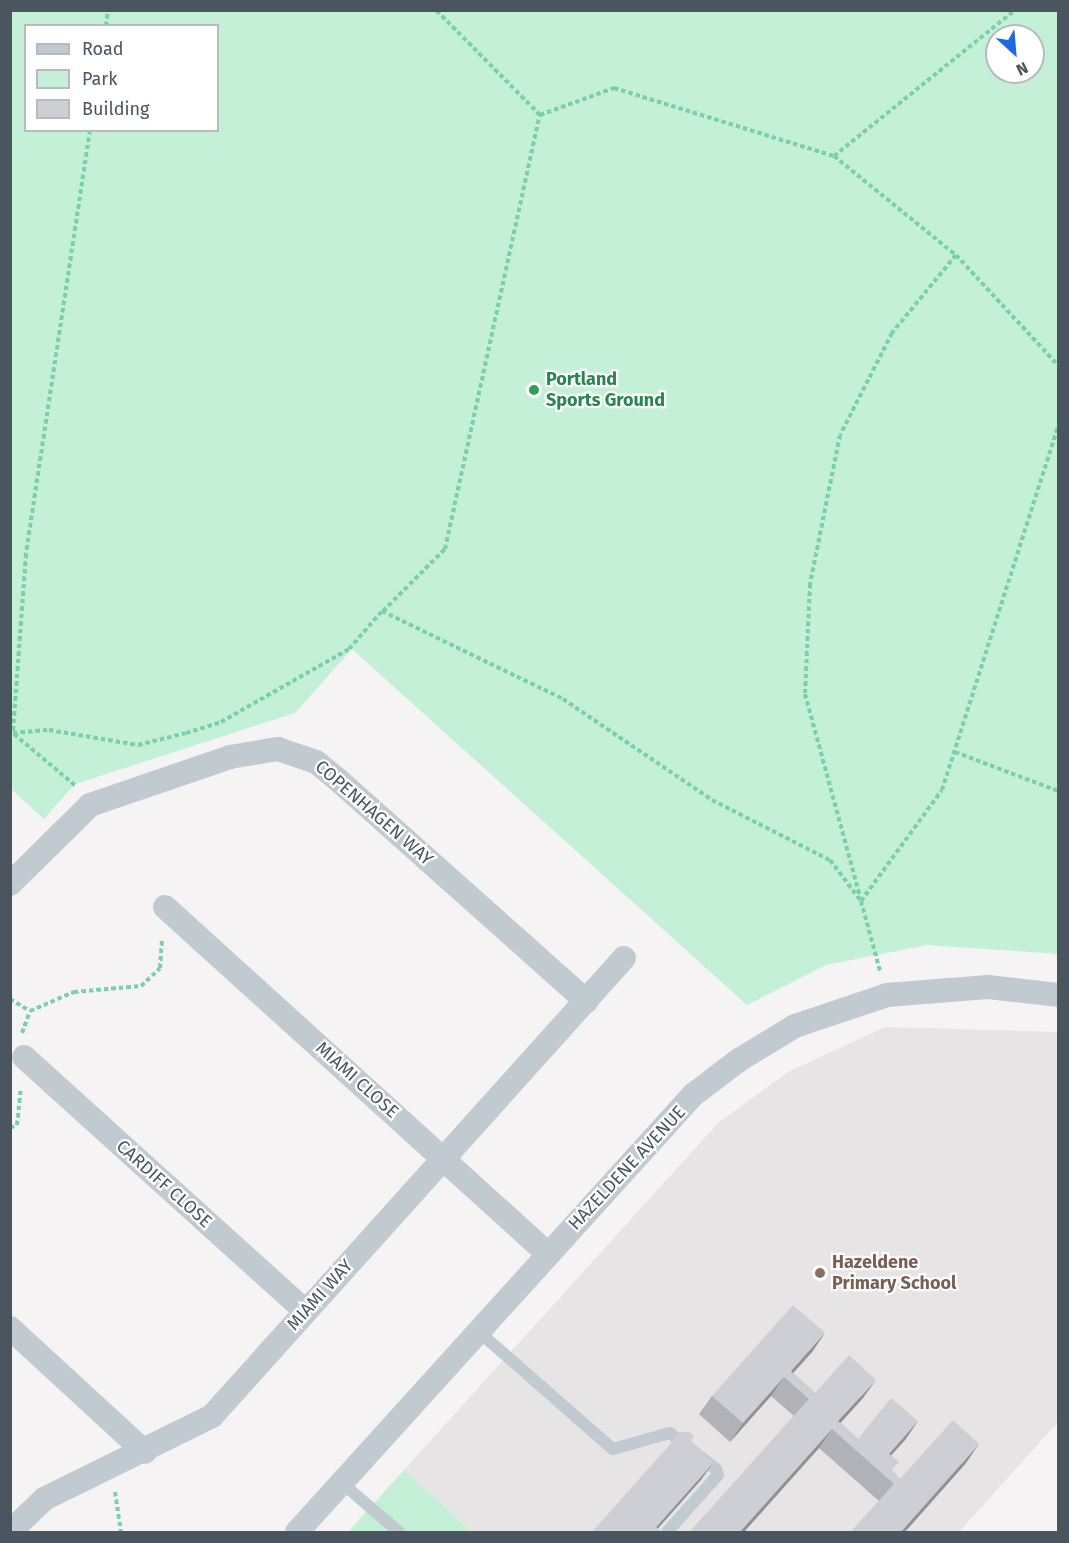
<!DOCTYPE html>
<style>
body{margin:0}
#map{position:relative;width:1069px;height:1543px;overflow:hidden;background:#f5f3f3;font-family:"Fira Sans",sans-serif}
div>[style]{position:absolute}
.education>*{inset:0;background:#e6e4e5}
.green>*{inset:0;background:#c3f0d7}
.path>*{height:4px;margin-top:-2px;transform-origin:0;background:repeating-linear-gradient(90deg,#7bcfa9 0 4.5px,transparent 0 7.5px)}
.service>*{height:12px;margin:-6px;padding:0 6px;transform-origin:6px;border-radius:6px;background:#c1c9d1}
.minor>*{height:24px;margin:-12px;padding:0 12px;transform-origin:12px;border-radius:12px;background:#c1c9d1}
.wall>*{inset:0;background:#b0b2b7}
.shaded-wall>*{inset:0;background:#909195}
.building>*{inset:0;background:#cdcfd5}
.dots>*{width:16px;height:16px;translate:-50% -50%;box-sizing:border-box;border:3px solid #fff;border-radius:50%}
span{translate:-50% -50%;white-space:nowrap;text-align:center;line-height:1.15;-webkit-text-stroke:4.5px #fff;paint-order:stroke}
.leisure-label{font-size:18px;color:#27864d;font-weight:700}
.left{translate:0 -50%;text-align:left}
.street-label{font-size:18px;color:#4a5560}
.education-label{font-size:18px;color:#785e54;font-weight:700}
.frame{position:absolute;inset:0;border:12px solid #4a5560;pointer-events:none}
.legend{position:absolute;left:24px;top:24px;width:195px;height:108px;box-sizing:border-box;background:#fff;border:2px solid #b7bbbf;margin:0;padding:8px 10px;list-style:none;font-size:18px;color:#4a5560}
.legend li{display:flex;align-items:center;gap:12px;height:30px}
.legend b{width:30px;border:2px solid #b7bbbf}
.north{position:absolute;left:985px;top:24px;width:60px;height:60px;box-sizing:border-box;background:#fff;border:2px solid #b7bbbf;border-radius:50%;rotate:154deg;font-size:16px;font-weight:700;line-height:24px;text-align:center;color:#4a5560}
.north::after{content:'';display:block;margin:auto;width:21px;height:27px;background:#1d6ae5;clip-path:polygon(50% 0,100% 100%,50% 72%,0 100%)}
</style>
<div id="map">
<div class="education">
<i style="clip-path:polygon(885px 1027px,1058px 1032px,1058px 1422px,959px 1532px,472px 1532px,404px 1470px,718px 1123px,788px 1072px)"></i>
</div>
<div class="green">
<i style="clip-path:polygon(evenodd,10px 11px,1058px 11px,1058px 954px,927px 945px,826px 965px,747px 1005px,352px 649px,295px 713px,75px 784px,44px 819px,10px 788px,10px 11px,26px 26px,218px 26px,218px 130px,26px 130px,26px 26px,10px 11px,997px 36px,1033px 36px,1033px 72px,997px 72px,997px 36px)"></i>
<i style="clip-path:polygon(404px 1470px,472px 1532px,348px 1532px)"></i>
</div>
<div class="path">
<i style="left:106px;top:26px;width:16px;rotate:-83deg"></i>
<i style="left:540px;top:115px;width:79px;rotate:-20deg"></i>
<i style="left:614px;top:88px;width:230px;rotate:17.2deg"></i>
<i style="left:834px;top:156px;width:233px;rotate:-38.9deg"></i>
<i style="left:90px;top:130px;width:429px;rotate:98.6deg"></i>
<i style="left:26px;top:554px;width:179px;rotate:94.2deg"></i>
<i style="left:13px;top:733px;width:36px;rotate:-5deg"></i>
<i style="left:49px;top:730px;width:90px;rotate:9.6deg"></i>
<i style="left:138px;top:745px;width:49px;rotate:-14deg"></i>
<i style="left:186px;top:733px;width:37px;rotate:-17deg"></i>
<i style="left:221px;top:722px;width:147px;rotate:-29.7deg"></i>
<i style="left:349px;top:649px;width:50px;rotate:-49deg"></i>
<i style="left:382px;top:611px;width:201px;rotate:25.9deg"></i>
<i style="left:563px;top:699px;width:180px;rotate:34.1deg"></i>
<i style="left:712px;top:800px;width:132px;rotate:27deg"></i>
<i style="left:830px;top:860px;width:51px;rotate:52.9deg"></i>
<i style="left:861px;top:901px;width:73px;rotate:74.8deg"></i>
<i style="left:834px;top:156px;width:157px;rotate:39.1deg"></i>
<i style="left:956px;top:255px;width:101px;rotate:129.4deg"></i>
<i style="left:892px;top:333px;width:114px;rotate:117deg"></i>
<i style="left:840px;top:435px;width:152px;rotate:101.4deg"></i>
<i style="left:810px;top:584px;width:110px;rotate:92.6deg"></i>
<i style="left:805px;top:694px;width:210px;rotate:74.8deg"></i>
<i style="left:956px;top:255px;width:150px;rotate:47.2deg"></i>
<i style="left:383px;top:611px;width:88px;rotate:-45deg"></i>
<i style="left:445px;top:549px;width:444px;rotate:-77.7deg"></i>
<i style="left:540px;top:115px;width:148px;rotate:-134.7deg"></i>
<i style="left:14px;top:734px;width:82px;rotate:40.1deg"></i>
<i style="left:955px;top:752px;width:110px;rotate:20.7deg"></i>
<i style="left:861px;top:901px;width:137px;rotate:-53.9deg"></i>
<i style="left:942px;top:790px;width:382px;rotate:-72.3deg"></i>
<i style="left:10px;top:999px;width:23px;rotate:31deg"></i>
<i style="left:22px;top:1033px;width:23px;rotate:-70deg"></i>
<i style="left:30px;top:1011px;width:48px;rotate:-23.4deg"></i>
<i style="left:74px;top:992px;width:67px;rotate:-5.1deg"></i>
<i style="left:141px;top:986px;width:26px;rotate:-43deg"></i>
<i style="left:160px;top:968px;width:30px;rotate:-86deg"></i>
<i style="left:10px;top:1128px;width:8px;rotate:-23deg"></i>
<i style="left:17px;top:1125px;width:36px;rotate:-84deg"></i>
<i style="left:115px;top:1492px;width:40px;rotate:81.5deg"></i>
</div>
<div class="service">
<i style="left:478px;top:1331px;width:179px;rotate:41.2deg"></i>
<i style="left:613px;top:1449px;width:59px;rotate:-15.7deg"></i>
<i style="left:670px;top:1433px;width:58px;rotate:38deg"></i>
<i style="left:716px;top:1469px;width:6px;rotate:72deg"></i>
<i style="left:718px;top:1475px;width:76px;rotate:131.8deg"></i>
<i style="left:342px;top:1483px;width:75px;rotate:40.7deg"></i>
</div>
<div class="minor">
<i style="left:10px;top:884px;width:112px;rotate:-44.6deg"></i>
<i style="left:90px;top:805px;width:148px;rotate:-18.9deg"></i>
<i style="left:230px;top:757px;width:49px;rotate:-9.5deg"></i>
<i style="left:278px;top:749px;width:40px;rotate:18.9deg"></i>
<i style="left:316px;top:762px;width:27px;rotate:39deg"></i>
<i style="left:337px;top:779px;width:334px;rotate:41.7deg"></i>
<i style="left:165px;top:907px;width:517px;rotate:42.18deg"></i>
<i style="left:24px;top:1057px;width:379px;rotate:42.1deg"></i>
<i style="left:10px;top:1328px;width:183px;rotate:42.6deg"></i>
<i style="left:10px;top:1532px;width:47px;rotate:-44.1deg"></i>
<i style="left:44px;top:1499px;width:187px;rotate:-26.3deg"></i>
<i style="left:212px;top:1416px;width:616px;rotate:-48.03deg"></i>
<i style="left:297px;top:1532px;width:590px;rotate:-47.82deg"></i>
<i style="left:693px;top:1095px;width:58px;rotate:-37.3deg"></i>
<i style="left:739px;top:1060px;width:66px;rotate:-31.3deg"></i>
<i style="left:795px;top:1026px;width:97px;rotate:-18.6deg"></i>
<i style="left:887px;top:995px;width:101px;rotate:-4.5deg"></i>
<i style="left:988px;top:987px;width:70px;rotate:6.5deg"></i>
</div>
<div class="wall">
<i style="clip-path:polygon(825px 1333px,812px 1352px,793px 1373px,815px 1393px,863px 1398px,840px 1423px,858px 1439px,918px 1421px,905px 1440px,891px 1455px,892px 1471px,900px 1479px,966px 1463px,904px 1533px,850px 1533px,879px 1501px,819px 1448px,743px 1533px,689px 1533px,794px 1416px,771px 1396px,730px 1442px,699px 1414px,712px 1396px)"></i>
</div>
<div class="shaded-wall">
<i style="clip-path:polygon(825px 1333px,812px 1352px,787px 1380px,791px 1371px)"></i>
<i style="clip-path:polygon(784px 1377px,771px 1396px,730px 1442px,743px 1423px)"></i>
<i style="clip-path:polygon(876px 1380px,863px 1398px,834px 1430px,838px 1421px)"></i>
<i style="clip-path:polygon(918px 1421px,905px 1440px,876px 1472px,889px 1454px)"></i>
<i style="clip-path:polygon(832px 1429px,819px 1448px,743px 1533px,739px 1533px)"></i>
<i style="clip-path:polygon(979px 1444px,966px 1463px,904px 1533px,900px 1533px)"></i>
<i style="clip-path:polygon(714px 1462px,701px 1480px,654px 1533px,656px 1527px)"></i>
</div>
<div class="building">
<i style="clip-path:polygon(793px 1305px,825px 1333px,791px 1371px,815px 1393px,849px 1355px,876px 1380px,838px 1421px,858px 1439px,891px 1398px,918px 1421px,889px 1454px,899px 1462px,891px 1470px,900px 1479px,953px 1420px,979px 1444px,900px 1533px,850px 1533px,894px 1484px,832px 1429px,739px 1533px,689px 1533px,809px 1399px,784px 1377px,743px 1423px,712px 1396px)"></i>
<i style="clip-path:polygon(681px 1432px,689px 1432px,694px 1436px,691px 1441px,714px 1462px,656px 1527px,663px 1533px,591px 1533px)"></i>
</div>
<div class="dots">
<i style="left:534px;top:390px;background:#2e9e5b"></i>
<i style="left:820px;top:1273px;background:#8d6e63"></i>
</div>
<div class="leisure-label">
<span class="left" style="left:546px;top:390px">Portland<br>Sports Ground</span>
</div>
<div class="street-label">
<span style="left:374px;top:813px;rotate:41deg">COPENHAGEN WAY</span>
<span style="left:357px;top:1080px;rotate:42deg">MIAMI CLOSE</span>
<span style="left:627px;top:1168px;rotate:-47deg">HAZELDENE AVENUE</span>
<span style="left:164px;top:1184px;rotate:42deg">CARDIFF CLOSE</span>
<span style="left:320px;top:1295px;rotate:-48deg">MIAMI WAY</span>
</div>
<div class="education-label">
<span class="left" style="left:832px;top:1273px">Hazeldene<br>Primary School</span>
</div>
<div class="frame"></div>
<ul class="legend">
<li><b style="height:8px;background:#c1c9d1"></b>Road</li>
<li><b style="height:16px;background:#c3f0d7"></b>Park</li>
<li><b style="height:16px;background:#cdcfd5"></b>Building</li>
</ul>
<div class="north">N</div>
</div>
